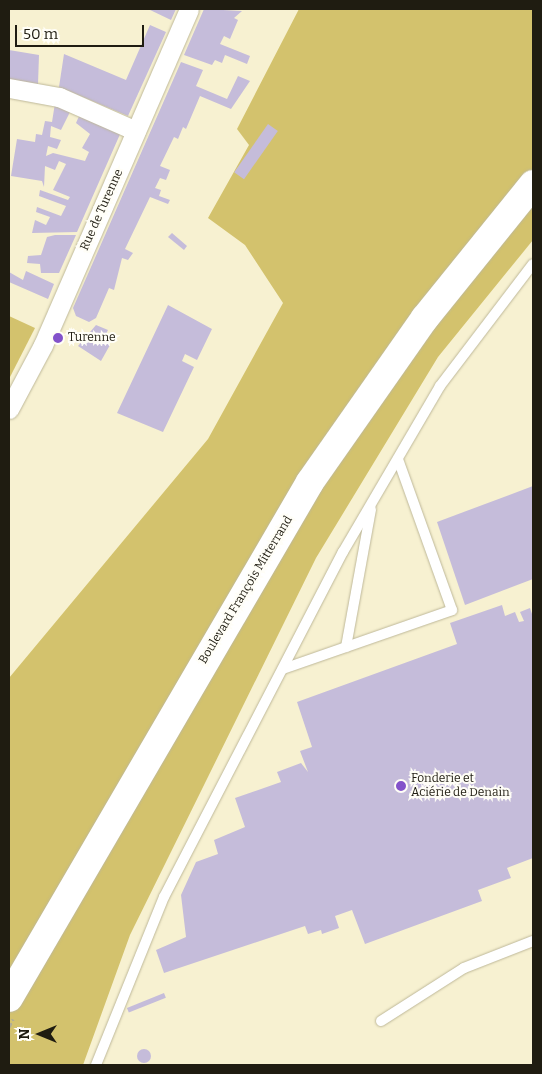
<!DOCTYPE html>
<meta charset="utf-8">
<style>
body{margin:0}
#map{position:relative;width:542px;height:1074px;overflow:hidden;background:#f7f1d1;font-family:Bitter,serif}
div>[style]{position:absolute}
.green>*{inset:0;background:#d3c26d}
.building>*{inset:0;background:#c5bcda;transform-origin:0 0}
.round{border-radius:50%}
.path>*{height:3px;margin-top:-1.5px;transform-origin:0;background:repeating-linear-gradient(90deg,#b2ad94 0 5px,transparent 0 7.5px)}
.roads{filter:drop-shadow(0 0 1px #beb899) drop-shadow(0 0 1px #beb899)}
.service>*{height:10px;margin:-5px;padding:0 5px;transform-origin:5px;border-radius:5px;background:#fff}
.minor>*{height:19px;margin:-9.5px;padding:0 9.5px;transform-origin:9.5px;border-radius:9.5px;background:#fff}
.secondary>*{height:28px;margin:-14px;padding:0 14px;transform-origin:14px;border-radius:14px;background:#fff}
.dots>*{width:14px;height:14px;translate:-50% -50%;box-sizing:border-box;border:2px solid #fffef7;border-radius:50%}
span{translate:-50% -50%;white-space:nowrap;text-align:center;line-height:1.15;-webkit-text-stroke:4px #fffef7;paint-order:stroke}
.street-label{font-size:12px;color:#1f1c11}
.poi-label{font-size:12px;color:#1f1c11}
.left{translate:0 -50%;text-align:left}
.frame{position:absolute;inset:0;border:10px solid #1f1c11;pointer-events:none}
.north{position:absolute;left:15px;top:1009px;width:50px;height:50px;-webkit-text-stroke:4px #fffef7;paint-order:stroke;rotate:270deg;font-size:14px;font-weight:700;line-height:20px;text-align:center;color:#1f1c11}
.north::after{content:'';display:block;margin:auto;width:18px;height:22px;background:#1f1c11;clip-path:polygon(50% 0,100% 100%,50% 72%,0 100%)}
.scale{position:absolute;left:15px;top:25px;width:129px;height:22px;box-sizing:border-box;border:2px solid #1f1c11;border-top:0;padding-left:6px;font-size:15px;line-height:18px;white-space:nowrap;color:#1f1c11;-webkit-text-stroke:4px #fffef7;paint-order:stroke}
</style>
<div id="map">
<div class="green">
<i style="clip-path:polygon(299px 9px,533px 9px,533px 240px,438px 357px,316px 558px,130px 935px,83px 1065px,9px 1065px,9px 678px,208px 439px,283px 303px,245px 245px,208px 218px,249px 145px,237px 129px)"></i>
<i style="clip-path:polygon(9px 316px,35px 328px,9px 379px)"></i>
</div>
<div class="building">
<i style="clip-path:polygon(148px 9px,176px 9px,171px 20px)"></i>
<i style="clip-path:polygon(204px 9px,242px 11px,234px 18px,238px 20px,230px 39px,224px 36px,220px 44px,250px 56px,247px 64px,225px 55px,222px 63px,215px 60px,212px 65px,184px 55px)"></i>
<i style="clip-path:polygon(150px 25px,166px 32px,128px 116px,59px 87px,64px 54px,126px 80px)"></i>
<i style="clip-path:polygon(9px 50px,39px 55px,38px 84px,9px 80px)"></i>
<i style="clip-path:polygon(181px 62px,203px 70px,196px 86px,227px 99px,238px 76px,250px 81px,231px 109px,200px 96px,186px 129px,183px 127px,178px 139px,174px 137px,160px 166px,170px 170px,166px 180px,160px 178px,155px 188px,161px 190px,159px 196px,170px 200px,168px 204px,150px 197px,125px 249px,133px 253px,128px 260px,122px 258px,114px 290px,109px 288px,96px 318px,89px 322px,76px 316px,73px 308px)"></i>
<i style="clip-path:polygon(55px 103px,71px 110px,61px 130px,51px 126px,50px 137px,61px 140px,57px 149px,48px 146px,46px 156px,53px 153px,85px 161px,89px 152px,82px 148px,90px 134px,76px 123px,80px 114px,121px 132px,77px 232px,32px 233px,35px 220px,46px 225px,50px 217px,36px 212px,37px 207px,61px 216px,66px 206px,39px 196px,40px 190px,68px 200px,70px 197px,53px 190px,66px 164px,59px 161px,55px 170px,45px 166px,44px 187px,42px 181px,11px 176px,17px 139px,35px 142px,36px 134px,42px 135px,45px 121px,52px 122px)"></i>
<i style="left:268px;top:124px;width:12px;height:59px;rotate:35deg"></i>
<i style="clip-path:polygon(172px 233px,187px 246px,184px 250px,168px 237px)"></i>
<i style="clip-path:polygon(55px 235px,76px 235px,59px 273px,41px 273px,40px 264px,27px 263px,28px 256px,41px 255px,47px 237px)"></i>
<i style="clip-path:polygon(26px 271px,54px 284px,48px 299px,9px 282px,9px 272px,23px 280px)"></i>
<i style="clip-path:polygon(168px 305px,212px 329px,197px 360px,185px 354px,182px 361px,194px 367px,163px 432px,117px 413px)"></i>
<i style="clip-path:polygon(96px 325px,108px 330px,101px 344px,106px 341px,110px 345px,101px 361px,78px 346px)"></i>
<i style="clip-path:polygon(533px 486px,533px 579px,465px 605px,437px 522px)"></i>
<i style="clip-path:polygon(502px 605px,505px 616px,515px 612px,519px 622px,524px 621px,520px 612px,530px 608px,533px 617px,533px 858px,507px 868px,511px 878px,478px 890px,482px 901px,365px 944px,352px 910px,335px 916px,339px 928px,322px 934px,321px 930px,308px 934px,305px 926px,164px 973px,156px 950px,186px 937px,181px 895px,196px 862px,218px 854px,214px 840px,245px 827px,235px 798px,281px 782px,277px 772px,301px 763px,308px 772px,300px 751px,312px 747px,297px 702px,457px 644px,450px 623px)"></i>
<i style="left:164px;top:993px;width:5px;height:40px;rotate:68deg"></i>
<i class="round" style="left:137px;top:1049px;width:14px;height:14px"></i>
</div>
<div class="path">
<i style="left:9px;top:1027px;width:9px;rotate:-63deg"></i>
</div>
<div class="roads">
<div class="service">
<i style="left:346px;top:647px;width:140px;rotate:-79.7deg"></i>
<i style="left:283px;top:669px;width:179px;rotate:-19.2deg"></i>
<i style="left:452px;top:610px;width:160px;rotate:-109.7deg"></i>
<i style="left:381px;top:1021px;width:98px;rotate:-32.6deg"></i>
<i style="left:464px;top:968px;width:74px;rotate:-21.4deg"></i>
<i style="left:96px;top:1065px;width:181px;rotate:-68deg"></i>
<i style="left:164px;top:897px;width:389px;rotate:-62.6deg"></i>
<i style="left:343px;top:552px;width:192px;rotate:-59.7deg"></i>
<i style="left:440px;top:386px;width:153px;rotate:-52.7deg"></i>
</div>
<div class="minor">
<i style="left:9px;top:88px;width:51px;rotate:10.2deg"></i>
<i style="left:59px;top:97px;width:84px;rotate:23.8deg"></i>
<i style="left:9px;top:409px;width:72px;rotate:-62deg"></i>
<i style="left:43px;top:345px;width:366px;rotate:-66.5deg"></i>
</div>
<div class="secondary">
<i style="left:9px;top:998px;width:597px;rotate:-59.74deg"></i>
<i style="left:310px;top:482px;width:200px;rotate:-55deg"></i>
<i style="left:425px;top:318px;width:172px;rotate:-51.1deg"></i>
</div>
</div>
<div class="dots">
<i style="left:58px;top:338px;background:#8352ca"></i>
<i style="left:401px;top:786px;background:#8352ca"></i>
</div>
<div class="street-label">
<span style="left:102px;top:210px;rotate:-66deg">Rue de Turenne</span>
<span style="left:246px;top:590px;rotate:-59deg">Boulevard François Mitterrand</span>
</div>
<div class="poi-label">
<span class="left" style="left:68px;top:338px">Turenne</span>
<span class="left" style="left:411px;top:786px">Fonderie et<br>Aciérie de Denain</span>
</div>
<div class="frame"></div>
<div class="north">N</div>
<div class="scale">50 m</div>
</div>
